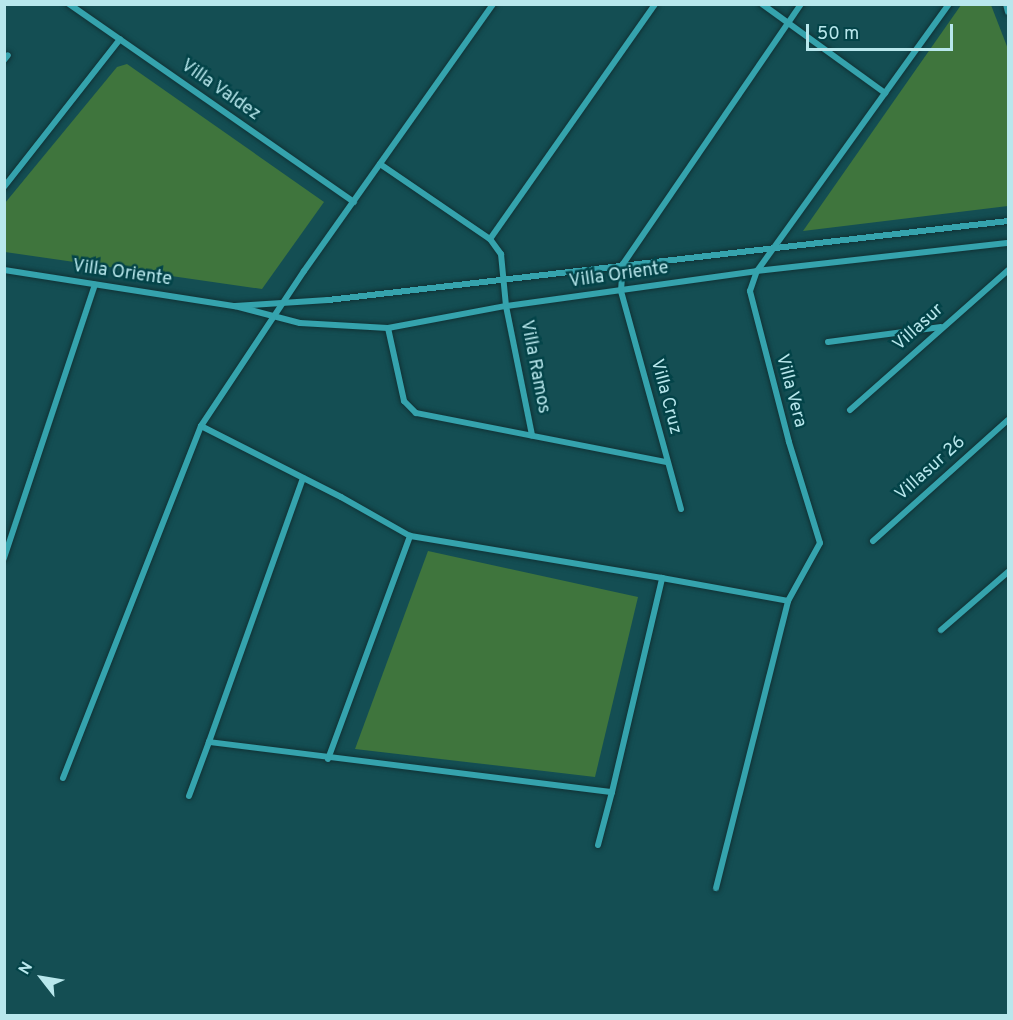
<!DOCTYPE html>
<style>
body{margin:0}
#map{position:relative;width:1013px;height:1020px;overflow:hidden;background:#144e53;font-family:Overpass,sans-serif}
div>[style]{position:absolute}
.green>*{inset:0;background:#3f753d}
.roads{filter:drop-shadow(0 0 2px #103134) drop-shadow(0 0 2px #103134)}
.street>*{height:6px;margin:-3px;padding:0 3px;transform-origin:3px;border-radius:3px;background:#35a3ad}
span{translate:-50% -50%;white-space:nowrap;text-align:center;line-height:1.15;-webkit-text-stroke:5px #034348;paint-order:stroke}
.street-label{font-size:18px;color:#b8e7ec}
.frame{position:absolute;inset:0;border:6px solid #b8e7ec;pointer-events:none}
.north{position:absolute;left:12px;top:948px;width:60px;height:60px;-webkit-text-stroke:4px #034348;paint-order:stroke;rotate:301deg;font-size:16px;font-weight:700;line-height:24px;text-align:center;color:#b8e7ec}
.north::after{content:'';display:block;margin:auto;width:21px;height:27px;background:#b8e7ec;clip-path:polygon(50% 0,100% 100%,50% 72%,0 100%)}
.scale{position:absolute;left:806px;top:24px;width:147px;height:27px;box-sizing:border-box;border:3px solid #b8e7ec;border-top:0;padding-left:8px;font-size:18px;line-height:21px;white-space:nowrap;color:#b8e7ec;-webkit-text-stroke:4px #034348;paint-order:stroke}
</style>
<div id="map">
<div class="green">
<i style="clip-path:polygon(961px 5px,991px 5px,1008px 49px,1008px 206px,803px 231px)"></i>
<i style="clip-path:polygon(127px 64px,324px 202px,262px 289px,5px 252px,5px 203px,117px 67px)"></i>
<i style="clip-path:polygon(428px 551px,638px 597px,595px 777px,355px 749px)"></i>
</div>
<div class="roads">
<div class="street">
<i style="left:69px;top:4px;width:347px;rotate:34.8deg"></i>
<i style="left:762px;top:4px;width:152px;rotate:35.9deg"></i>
<i style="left:1006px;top:4px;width:8px;rotate:76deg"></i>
<i style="left:4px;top:60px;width:6px;rotate:-51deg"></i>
<i style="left:380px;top:164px;width:133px;rotate:34.3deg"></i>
<i style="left:490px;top:239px;width:19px;rotate:54deg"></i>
<i style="left:501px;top:254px;width:52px;rotate:84.5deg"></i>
<i style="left:506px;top:306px;width:132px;rotate:78.6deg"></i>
<i style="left:4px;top:187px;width:188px;rotate:-51.9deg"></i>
<i style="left:1008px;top:221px;width:685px;rotate:173.37deg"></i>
<i style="left:328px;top:300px;width:93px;rotate:176.3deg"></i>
<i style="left:235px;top:306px;width:67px;rotate:14.7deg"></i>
<i style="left:300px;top:323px;width:88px;rotate:3.3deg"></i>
<i style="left:388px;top:328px;width:120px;rotate:-10.6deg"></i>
<i style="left:506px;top:306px;width:253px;rotate:-7.9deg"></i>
<i style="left:757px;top:271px;width:253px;rotate:-6.4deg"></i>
<i style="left:490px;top:239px;width:287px;rotate:-54.9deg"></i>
<i style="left:4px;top:270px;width:234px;rotate:8.9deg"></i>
<i style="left:388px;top:328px;width:75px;rotate:77.6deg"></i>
<i style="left:404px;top:401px;width:17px;rotate:45deg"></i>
<i style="left:416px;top:413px;width:255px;rotate:11.1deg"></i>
<i style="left:828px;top:342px;width:114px;rotate:-7.6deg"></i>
<i style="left:850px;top:410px;width:211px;rotate:-41.5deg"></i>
<i style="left:303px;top:478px;width:280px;rotate:109.6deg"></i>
<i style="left:209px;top:742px;width:406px;rotate:7.1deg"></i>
<i style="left:612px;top:792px;width:220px;rotate:-76.8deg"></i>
<i style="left:662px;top:578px;width:255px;rotate:-170.5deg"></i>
<i style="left:410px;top:536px;width:79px;rotate:-150.5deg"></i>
<i style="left:341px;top:497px;width:157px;rotate:-153.1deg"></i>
<i style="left:201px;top:426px;width:186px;rotate:-56.4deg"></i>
<i style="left:304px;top:271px;width:327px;rotate:-54.7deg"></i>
<i style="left:681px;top:509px;width:226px;rotate:-105.4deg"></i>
<i style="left:621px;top:291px;width:27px;rotate:-86deg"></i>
<i style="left:623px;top:264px;width:315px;rotate:-55.6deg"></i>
<i style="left:873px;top:541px;width:181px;rotate:-41.9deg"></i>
<i style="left:4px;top:558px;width:288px;rotate:-71.6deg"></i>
<i style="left:662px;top:578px;width:128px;rotate:10.3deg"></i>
<i style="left:941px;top:630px;width:89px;rotate:-40.9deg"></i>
<i style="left:328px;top:759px;width:238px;rotate:-69.8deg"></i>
<i style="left:63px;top:778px;width:378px;rotate:-68.6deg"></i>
<i style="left:189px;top:796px;width:58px;rotate:-69.7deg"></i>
<i style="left:598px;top:845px;width:55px;rotate:-75.2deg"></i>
<i style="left:716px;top:888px;width:296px;rotate:-75.9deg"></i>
<i style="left:788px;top:601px;width:66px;rotate:-61.1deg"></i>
<i style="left:820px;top:543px;width:106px;rotate:-107.1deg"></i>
<i style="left:789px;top:442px;width:156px;rotate:-104.5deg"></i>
<i style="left:750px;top:291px;width:21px;rotate:-71deg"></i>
<i style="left:757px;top:271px;width:329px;rotate:-54.3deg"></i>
</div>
</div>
<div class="street-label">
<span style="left:220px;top:91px;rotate:35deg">Villa Valdez</span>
<span style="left:122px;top:274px;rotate:8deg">Villa Oriente</span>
<span style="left:619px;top:276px;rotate:-8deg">Villa Oriente</span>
<span style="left:919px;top:328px;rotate:-42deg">Villasur</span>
<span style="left:534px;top:367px;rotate:79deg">Villa Ramos</span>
<span style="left:790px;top:391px;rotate:75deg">Villa Vera</span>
<span style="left:665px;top:397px;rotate:75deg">Villa Cruz</span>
<span style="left:931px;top:469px;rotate:-42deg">Villasur 26</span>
</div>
<div class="frame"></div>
<div class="north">N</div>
<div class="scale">50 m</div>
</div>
